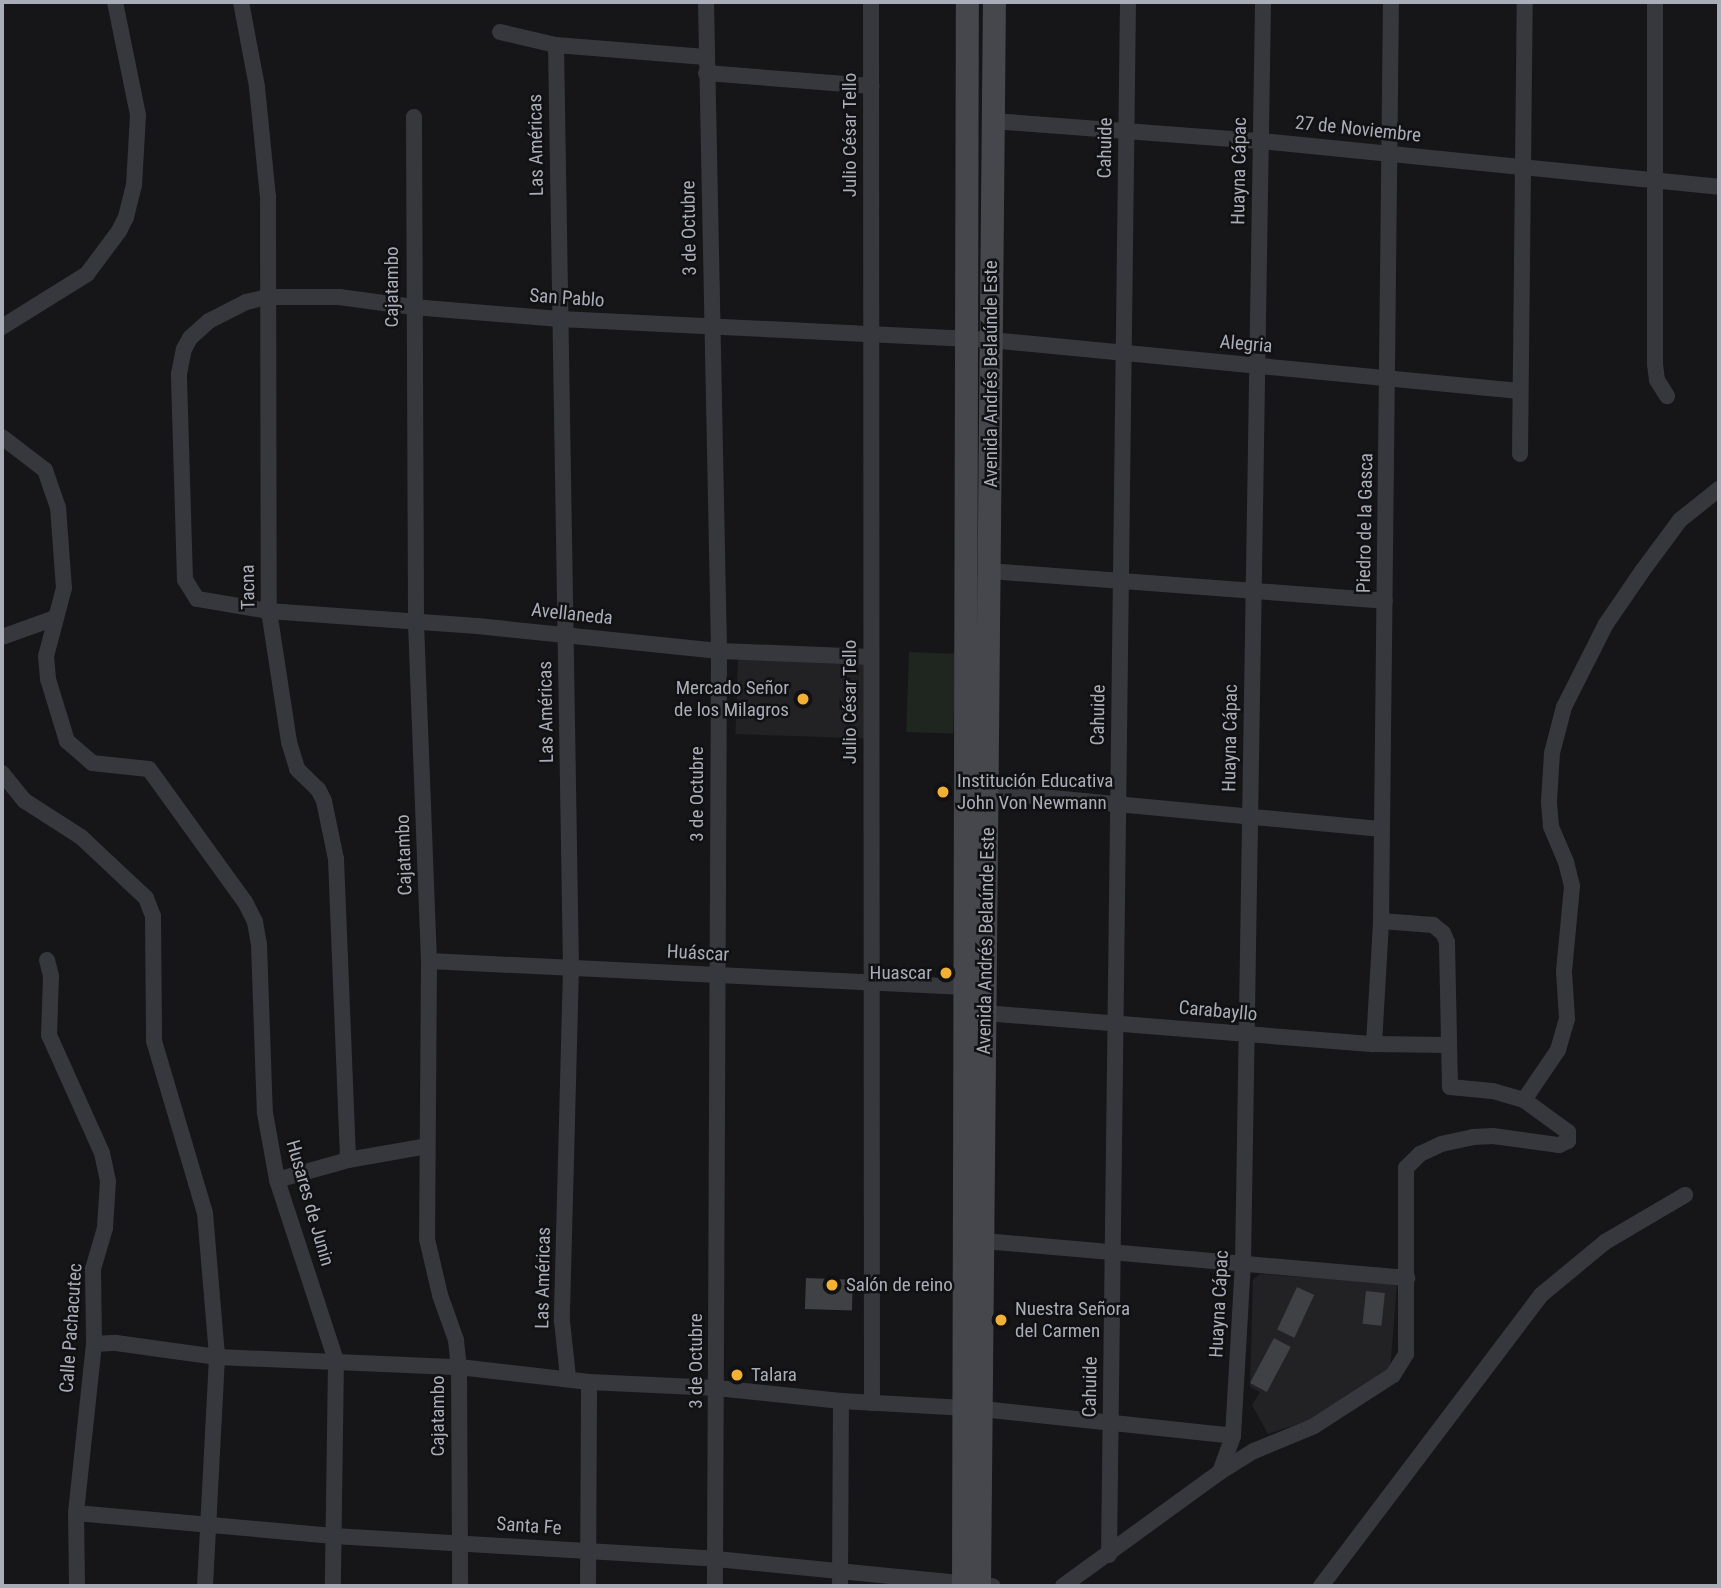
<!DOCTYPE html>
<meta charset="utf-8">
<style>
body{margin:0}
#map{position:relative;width:1721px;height:1588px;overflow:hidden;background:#161618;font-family:"Roboto Condensed",sans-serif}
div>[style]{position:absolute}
.built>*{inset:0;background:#222225;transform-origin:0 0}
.green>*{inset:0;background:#1e261f;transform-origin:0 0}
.building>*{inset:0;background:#404145;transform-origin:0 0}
.street>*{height:16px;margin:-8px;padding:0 8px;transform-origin:8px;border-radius:8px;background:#37383d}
.secondary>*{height:23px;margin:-11.5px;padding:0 11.5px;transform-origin:11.5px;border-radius:11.5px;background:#45474d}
.dots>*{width:19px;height:19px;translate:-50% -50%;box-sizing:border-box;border:4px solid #111113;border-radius:50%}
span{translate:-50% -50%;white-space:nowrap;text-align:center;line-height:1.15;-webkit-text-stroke:5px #111113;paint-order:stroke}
.street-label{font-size:19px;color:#a8adb8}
.poi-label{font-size:19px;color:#a8adb8}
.right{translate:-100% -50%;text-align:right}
.left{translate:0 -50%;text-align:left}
.frame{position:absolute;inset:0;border:4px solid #a8adb8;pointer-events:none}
</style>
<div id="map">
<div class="built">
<i style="left:738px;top:658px;width:132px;height:76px;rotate:2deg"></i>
<i style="clip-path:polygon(1260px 1274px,1397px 1284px,1390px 1371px,1313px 1419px,1268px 1434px,1252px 1405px,1260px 1392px,1250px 1387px,1253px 1280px)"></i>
</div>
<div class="green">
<i style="left:909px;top:652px;width:47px;height:80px;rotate:2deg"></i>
</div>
<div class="building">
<i style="left:806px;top:1278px;width:47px;height:31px;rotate:2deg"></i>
<i style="left:1297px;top:1287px;width:19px;height:47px;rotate:25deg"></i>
<i style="left:1366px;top:1291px;width:19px;height:33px;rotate:6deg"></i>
<i style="left:1274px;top:1338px;width:19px;height:51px;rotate:28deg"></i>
</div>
<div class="street">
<i style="left:241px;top:2px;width:86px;rotate:79.3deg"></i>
<i style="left:257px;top:87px;width:111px;rotate:84.3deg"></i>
<i style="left:268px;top:197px;width:414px;rotate:89.9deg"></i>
<i style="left:269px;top:611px;width:133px;rotate:81.3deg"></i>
<i style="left:289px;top:742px;width:28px;rotate:73deg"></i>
<i style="left:297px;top:769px;width:29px;rotate:44deg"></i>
<i style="left:318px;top:789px;width:13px;rotate:63deg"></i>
<i style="left:324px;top:801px;width:59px;rotate:78.3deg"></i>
<i style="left:336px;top:859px;width:301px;rotate:87.7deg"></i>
<i style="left:706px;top:2px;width:649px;rotate:88.85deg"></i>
<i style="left:719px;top:651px;width:935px;rotate:90.25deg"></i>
<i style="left:871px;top:2px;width:1401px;rotate:89.96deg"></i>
<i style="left:1655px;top:2px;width:362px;rotate:90deg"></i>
<i style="left:1655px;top:364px;width:16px;rotate:83deg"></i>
<i style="left:1657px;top:380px;width:19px;rotate:58deg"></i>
<i style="left:500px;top:32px;width:57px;rotate:13.1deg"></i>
<i style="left:556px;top:45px;width:150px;rotate:4.6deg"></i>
<i style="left:556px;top:45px;width:923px;rotate:89.07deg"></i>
<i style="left:571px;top:968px;width:353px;rotate:91.5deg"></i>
<i style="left:562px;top:1321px;width:56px;rotate:83.9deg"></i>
<i style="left:706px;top:73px;width:166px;rotate:4.5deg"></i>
<i style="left:414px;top:117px;width:506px;rotate:89.77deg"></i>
<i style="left:416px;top:623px;width:338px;rotate:87.8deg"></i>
<i style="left:429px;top:961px;width:278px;rotate:90.4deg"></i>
<i style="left:427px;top:1239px;width:57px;rotate:76.9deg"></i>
<i style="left:440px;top:1295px;width:48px;rotate:70.4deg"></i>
<i style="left:456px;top:1340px;width:27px;rotate:84deg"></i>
<i style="left:459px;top:1367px;width:219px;rotate:89.7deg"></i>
<i style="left:993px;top:121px;width:269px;rotate:4.3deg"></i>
<i style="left:1261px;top:141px;width:460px;rotate:5.7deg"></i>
<i style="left:2px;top:327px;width:100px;rotate:-31.9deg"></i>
<i style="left:87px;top:274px;width:54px;rotate:-53.3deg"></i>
<i style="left:119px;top:231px;width:16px;rotate:-63deg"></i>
<i style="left:126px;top:217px;width:33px;rotate:-76deg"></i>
<i style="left:134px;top:185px;width:70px;rotate:-86.7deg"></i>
<i style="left:138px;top:115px;width:115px;rotate:-101.5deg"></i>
<i style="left:2px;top:437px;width:54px;rotate:37.5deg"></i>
<i style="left:45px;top:470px;width:39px;rotate:71deg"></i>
<i style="left:58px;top:507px;width:81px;rotate:85.8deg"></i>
<i style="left:64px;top:588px;width:70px;rotate:104.8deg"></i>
<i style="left:46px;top:656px;width:23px;rotate:85deg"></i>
<i style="left:48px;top:679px;width:65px;rotate:73deg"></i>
<i style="left:67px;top:741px;width:33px;rotate:41deg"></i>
<i style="left:92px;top:763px;width:57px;rotate:6deg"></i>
<i style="left:149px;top:769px;width:164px;rotate:54.2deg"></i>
<i style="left:245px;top:902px;width:22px;rotate:63deg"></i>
<i style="left:255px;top:922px;width:23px;rotate:80deg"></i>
<i style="left:259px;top:945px;width:168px;rotate:88deg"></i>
<i style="left:265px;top:1113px;width:68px;rotate:79.8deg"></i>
<i style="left:277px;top:1180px;width:189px;rotate:71.9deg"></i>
<i style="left:336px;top:1360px;width:226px;rotate:90.8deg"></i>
<i style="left:1520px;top:454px;width:452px;rotate:-89.4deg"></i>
<i style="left:989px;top:571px;width:397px;rotate:4.3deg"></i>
<i style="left:2px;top:637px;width:56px;rotate:-19.7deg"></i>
<i style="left:871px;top:657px;width:152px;rotate:-177.7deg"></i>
<i style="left:719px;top:651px;width:243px;rotate:-174.1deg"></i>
<i style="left:477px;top:626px;width:209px;rotate:-175.9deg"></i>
<i style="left:269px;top:611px;width:73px;rotate:-170.5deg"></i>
<i style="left:197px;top:599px;width:22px;rotate:-122deg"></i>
<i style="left:185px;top:580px;width:206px;rotate:-91.7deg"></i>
<i style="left:179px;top:374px;width:25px;rotate:-79deg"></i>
<i style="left:184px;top:349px;width:13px;rotate:-61deg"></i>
<i style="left:190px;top:338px;width:25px;rotate:-42deg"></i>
<i style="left:209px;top:321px;width:42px;rotate:-27.2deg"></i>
<i style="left:246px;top:302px;width:23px;rotate:-13deg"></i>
<i style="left:268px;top:297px;width:71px"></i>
<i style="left:339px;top:297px;width:75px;rotate:7.7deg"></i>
<i style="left:413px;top:307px;width:147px;rotate:4.7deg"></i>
<i style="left:560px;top:319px;width:432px;rotate:2.8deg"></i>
<i style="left:991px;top:340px;width:531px;rotate:5.51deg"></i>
<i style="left:2px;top:773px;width:36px;rotate:51deg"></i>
<i style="left:25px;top:801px;width:67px;rotate:32.7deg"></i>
<i style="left:81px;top:837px;width:89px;rotate:43.2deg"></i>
<i style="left:146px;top:898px;width:19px;rotate:69deg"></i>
<i style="left:153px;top:916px;width:125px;rotate:89.5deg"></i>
<i style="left:154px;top:1041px;width:179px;rotate:73.5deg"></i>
<i style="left:205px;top:1213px;width:144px;rotate:85.2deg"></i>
<i style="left:217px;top:1357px;width:229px;rotate:93deg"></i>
<i style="left:979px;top:791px;width:405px;rotate:5.4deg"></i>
<i style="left:47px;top:960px;width:16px;rotate:76deg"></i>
<i style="left:51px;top:976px;width:59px;rotate:91.9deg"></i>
<i style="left:49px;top:1035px;width:129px;rotate:65.8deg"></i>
<i style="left:102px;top:1153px;width:29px;rotate:78deg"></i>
<i style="left:108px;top:1181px;width:47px;rotate:93.7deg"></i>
<i style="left:105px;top:1228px;width:43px;rotate:106.3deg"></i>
<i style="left:93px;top:1269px;width:75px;rotate:89.2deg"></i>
<i style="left:94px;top:1344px;width:170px;rotate:96.1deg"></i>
<i style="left:76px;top:1513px;width:73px;rotate:89.2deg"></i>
<i style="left:429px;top:961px;width:537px;rotate:2.78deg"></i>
<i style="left:985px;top:1013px;width:390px;rotate:4.6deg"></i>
<i style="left:1374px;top:1044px;width:74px;rotate:0.8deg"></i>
<i style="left:1374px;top:1044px;width:123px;rotate:-86.7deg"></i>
<i style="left:1381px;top:921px;width:919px;rotate:-89.38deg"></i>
<i style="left:1524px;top:1100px;width:60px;rotate:-55.8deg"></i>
<i style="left:1558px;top:1050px;width:32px;rotate:-74deg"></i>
<i style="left:1567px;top:1019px;width:48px;rotate:-93.6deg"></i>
<i style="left:1564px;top:971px;width:85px;rotate:-84.6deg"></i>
<i style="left:1572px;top:886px;width:25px;rotate:-104deg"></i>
<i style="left:1566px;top:862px;width:39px;rotate:-113deg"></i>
<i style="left:1551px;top:826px;width:25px;rotate:-95deg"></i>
<i style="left:1549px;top:801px;width:48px;rotate:-86.4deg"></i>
<i style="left:1552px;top:753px;width:48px;rotate:-75.4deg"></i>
<i style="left:1564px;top:707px;width:93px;rotate:-63.2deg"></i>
<i style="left:1606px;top:624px;width:65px;rotate:-55.6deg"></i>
<i style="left:1643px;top:570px;width:62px;rotate:-53.5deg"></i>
<i style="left:1680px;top:520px;width:50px;rotate:-38.5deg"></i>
<i style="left:277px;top:1180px;width:74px;rotate:-15.7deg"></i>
<i style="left:348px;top:1160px;width:80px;rotate:-10deg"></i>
<i style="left:973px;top:1240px;width:436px;rotate:5deg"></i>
<i style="left:94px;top:1344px;width:22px;rotate:-3deg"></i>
<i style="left:116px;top:1343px;width:102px;rotate:7.9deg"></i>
<i style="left:217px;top:1357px;width:242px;rotate:2.4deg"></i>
<i style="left:459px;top:1367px;width:131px;rotate:6.6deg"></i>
<i style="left:589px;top:1382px;width:128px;rotate:2.7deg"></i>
<i style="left:717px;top:1388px;width:125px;rotate:6deg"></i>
<i style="left:841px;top:1401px;width:141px;rotate:3.2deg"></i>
<i style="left:982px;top:1409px;width:252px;rotate:6.1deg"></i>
<i style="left:1220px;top:1472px;width:38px;rotate:-70deg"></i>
<i style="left:1233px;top:1436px;width:172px;rotate:-86.7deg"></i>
<i style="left:1243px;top:1264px;width:1262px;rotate:-89.09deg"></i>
<i style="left:76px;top:1513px;width:259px;rotate:5.1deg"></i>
<i style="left:334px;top:1536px;width:383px;rotate:3.4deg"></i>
<i style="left:716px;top:1559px;width:278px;rotate:5.6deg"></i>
<i style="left:1109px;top:1555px;width:1553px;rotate:-89.3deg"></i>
<i style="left:588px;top:1586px;width:204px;rotate:-89.7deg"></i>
<i style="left:840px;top:1586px;width:185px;rotate:-89.7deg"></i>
<i style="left:1063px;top:1586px;width:194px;rotate:-36deg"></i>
<i style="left:1220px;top:1472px;width:40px;rotate:-32deg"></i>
<i style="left:1254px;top:1451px;width:65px;rotate:-22.6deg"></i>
<i style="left:1314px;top:1426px;width:94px;rotate:-32.8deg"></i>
<i style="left:1393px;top:1375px;width:25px;rotate:-58deg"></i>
<i style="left:1406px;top:1354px;width:186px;rotate:-90deg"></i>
<i style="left:1406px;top:1168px;width:20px;rotate:-45deg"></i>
<i style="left:1420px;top:1154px;width:23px;rotate:-25deg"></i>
<i style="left:1441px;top:1144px;width:33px;rotate:-12deg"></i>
<i style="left:1473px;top:1137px;width:20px;rotate:-3deg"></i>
<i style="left:1493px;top:1136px;width:67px;rotate:7.8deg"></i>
<i style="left:1559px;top:1145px;width:10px;rotate:-24deg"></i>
<i style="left:1568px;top:1141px;width:9px;rotate:-90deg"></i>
<i style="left:1568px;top:1132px;width:54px;rotate:-144deg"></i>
<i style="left:1524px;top:1100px;width:33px;rotate:-164deg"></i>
<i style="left:1492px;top:1091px;width:42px;rotate:-174.6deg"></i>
<i style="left:1450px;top:1087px;width:145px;rotate:-91.2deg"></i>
<i style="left:1447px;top:942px;width:10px;rotate:-114deg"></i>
<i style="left:1443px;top:933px;width:13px;rotate:-141deg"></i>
<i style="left:1433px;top:925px;width:52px;rotate:-175.6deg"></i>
<i style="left:1321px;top:1586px;width:365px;rotate:-52.9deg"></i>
<i style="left:1541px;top:1295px;width:83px;rotate:-39.6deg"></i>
<i style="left:1605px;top:1242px;width:93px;rotate:-30.4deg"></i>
</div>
<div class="secondary">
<i style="left:963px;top:1586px;width:1584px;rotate:-89.86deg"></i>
<i style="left:979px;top:1586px;width:1584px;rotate:-89.46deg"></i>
</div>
<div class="dots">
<i style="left:803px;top:699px;background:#f2b134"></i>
<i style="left:943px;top:792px;background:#f2b134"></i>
<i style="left:946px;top:973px;background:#f2b134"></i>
<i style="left:832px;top:1285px;background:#f2b134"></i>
<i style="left:1001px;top:1320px;background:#f2b134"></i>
<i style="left:737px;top:1375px;background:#f2b134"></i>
</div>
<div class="street-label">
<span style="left:1358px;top:129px;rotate:6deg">27 de Noviembre</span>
<span style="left:850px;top:135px;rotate:-90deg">Julio César Tello</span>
<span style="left:536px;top:145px;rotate:-91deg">Las Américas</span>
<span style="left:1105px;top:148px;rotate:-89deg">Cahuide</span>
<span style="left:1239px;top:171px;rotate:-89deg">Huayna Cápac</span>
<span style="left:689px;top:228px;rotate:-91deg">3 de Octubre</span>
<span style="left:392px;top:287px;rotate:-90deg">Cajatambo</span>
<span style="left:567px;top:298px;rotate:4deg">San Pablo</span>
<span style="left:1246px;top:344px;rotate:5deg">Alegria</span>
<span style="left:991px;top:374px;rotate:-90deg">Avenida Andrés Belaúnde Este</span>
<span style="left:1365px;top:523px;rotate:-89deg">Piedro de la Gasca</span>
<span style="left:248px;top:587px;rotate:-91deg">Tacna</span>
<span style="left:572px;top:614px;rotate:6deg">Avellaneda</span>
<span style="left:850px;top:702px;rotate:-90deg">Julio César Tello</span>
<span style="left:546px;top:712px;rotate:-91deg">Las Américas</span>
<span style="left:1098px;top:715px;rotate:-89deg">Cahuide</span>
<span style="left:1230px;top:738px;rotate:-89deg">Huayna Cápac</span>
<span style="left:697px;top:794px;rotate:-90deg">3 de Octubre</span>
<span style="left:404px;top:855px;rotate:-92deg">Cajatambo</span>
<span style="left:986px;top:941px;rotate:-89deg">Avenida Andrés Belaúnde Este</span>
<span style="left:698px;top:953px;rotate:3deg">Huáscar</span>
<span style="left:1218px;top:1011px;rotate:5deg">Carabayllo</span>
<span style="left:310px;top:1203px;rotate:74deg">Husares de Junin</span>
<span style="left:543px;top:1278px;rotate:-89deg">Las Américas</span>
<span style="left:1219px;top:1304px;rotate:-87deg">Huayna Cápac</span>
<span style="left:71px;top:1328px;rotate:-86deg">Calle Pachacutec</span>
<span style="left:696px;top:1361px;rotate:-90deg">3 de Octubre</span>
<span style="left:1090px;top:1387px;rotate:-89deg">Cahuide</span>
<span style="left:438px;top:1416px;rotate:-90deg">Cajatambo</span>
<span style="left:529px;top:1526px;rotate:4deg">Santa Fe</span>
</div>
<div class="poi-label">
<span class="right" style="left:789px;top:699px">Mercado Señor<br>de los Milagros</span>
<span class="left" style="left:957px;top:792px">Institución Educativa<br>John Von Newmann</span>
<span class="right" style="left:932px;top:973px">Huascar</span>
<span class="left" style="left:846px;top:1285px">Salón de reino</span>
<span class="left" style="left:1015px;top:1320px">Nuestra Señora<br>del Carmen</span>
<span class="left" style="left:751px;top:1375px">Talara</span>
</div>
<div class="frame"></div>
</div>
